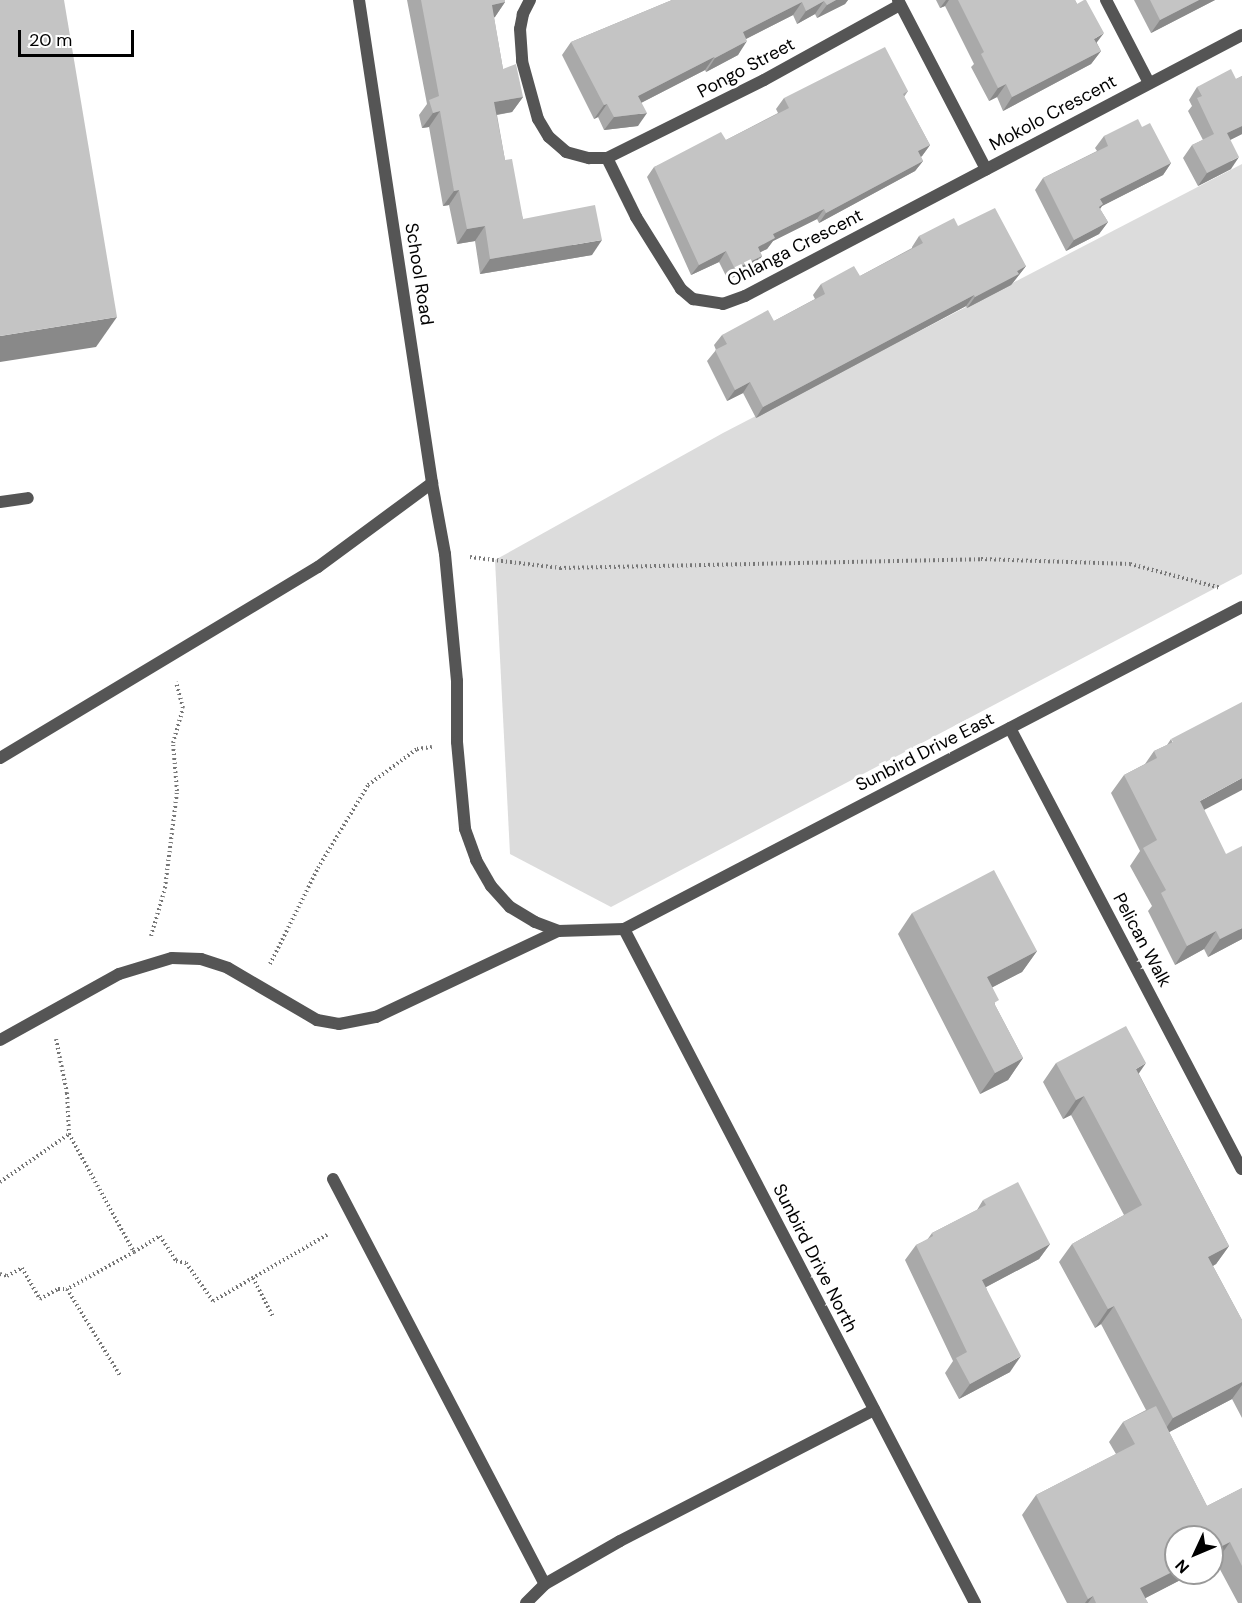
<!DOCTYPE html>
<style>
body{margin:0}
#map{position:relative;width:1242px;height:1603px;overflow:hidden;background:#fff;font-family:"DM Sans",sans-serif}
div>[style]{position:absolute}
.green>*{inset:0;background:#dcdcdc}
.path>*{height:4px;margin-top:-2px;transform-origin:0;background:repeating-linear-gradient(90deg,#777 0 1.5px,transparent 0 4.5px)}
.service>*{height:12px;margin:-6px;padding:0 6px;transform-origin:6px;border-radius:6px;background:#555}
.minor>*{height:12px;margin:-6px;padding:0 6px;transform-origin:6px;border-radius:6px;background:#555}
.wall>*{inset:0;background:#a9a9a9}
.shaded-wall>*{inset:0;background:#898989}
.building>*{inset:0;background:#c4c4c4}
span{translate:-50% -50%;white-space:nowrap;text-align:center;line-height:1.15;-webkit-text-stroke:6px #fff;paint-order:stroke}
.street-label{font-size:18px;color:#000}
.north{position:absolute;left:1164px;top:1525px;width:60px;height:60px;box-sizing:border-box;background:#fff;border:2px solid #999;border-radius:50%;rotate:226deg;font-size:16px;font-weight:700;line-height:24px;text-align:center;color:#000}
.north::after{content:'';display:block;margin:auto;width:21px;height:27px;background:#000;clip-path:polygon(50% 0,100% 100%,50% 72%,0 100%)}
.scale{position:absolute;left:18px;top:30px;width:116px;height:27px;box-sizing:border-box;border:3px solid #000;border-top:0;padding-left:8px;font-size:18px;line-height:21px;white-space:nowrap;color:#000;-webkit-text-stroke:4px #fff;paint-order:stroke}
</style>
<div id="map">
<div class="green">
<i style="clip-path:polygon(1242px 164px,1242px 574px,611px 907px,510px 854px,495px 560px,723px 433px)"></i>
</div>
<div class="path">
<i style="left:470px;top:557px;width:91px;rotate:7deg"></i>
<i style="left:560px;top:568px;width:421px;rotate:-1.2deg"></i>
<i style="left:981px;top:559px;width:149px;rotate:1.9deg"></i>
<i style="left:1130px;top:564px;width:94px;rotate:14.8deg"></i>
<i style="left:151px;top:936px;width:50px;rotate:-73.7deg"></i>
<i style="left:165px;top:888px;width:98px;rotate:-82.9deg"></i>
<i style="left:177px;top:791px;width:48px;rotate:-94.8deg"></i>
<i style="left:173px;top:743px;width:36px;rotate:-74deg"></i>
<i style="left:183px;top:708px;width:27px;rotate:-105deg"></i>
<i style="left:270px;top:964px;width:107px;rotate:-63.4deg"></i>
<i style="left:318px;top:868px;width:97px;rotate:-58.9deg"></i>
<i style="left:368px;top:785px;width:61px;rotate:-36.3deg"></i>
<i style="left:417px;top:749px;width:15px;rotate:-8deg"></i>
<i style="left:56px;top:1039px;width:55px;rotate:78.5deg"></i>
<i style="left:67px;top:1093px;width:41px;rotate:87.2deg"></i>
<i style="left:69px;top:1134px;width:135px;rotate:61.2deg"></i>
<i style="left:134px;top:1252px;width:77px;rotate:151.1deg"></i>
<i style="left:67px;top:1289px;width:103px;rotate:58.5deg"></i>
<i style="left:0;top:1182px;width:84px;rotate:-34.8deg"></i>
<i style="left:134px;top:1252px;width:31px;rotate:-32deg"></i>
<i style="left:160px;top:1236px;width:30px;rotate:57deg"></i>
<i style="left:176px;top:1261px;width:10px;rotate:11deg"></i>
<i style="left:186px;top:1263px;width:47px;rotate:54.6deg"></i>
<i style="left:213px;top:1301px;width:132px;rotate:-30.1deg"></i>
<i style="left:0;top:1274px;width:7px;rotate:16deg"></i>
<i style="left:7px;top:1276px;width:17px;rotate:-28deg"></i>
<i style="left:22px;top:1268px;width:36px;rotate:60deg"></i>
<i style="left:40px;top:1299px;width:21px;rotate:-29deg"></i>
<i style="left:58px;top:1289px;width:9px"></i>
<i style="left:253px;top:1278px;width:44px;rotate:62.9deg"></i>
</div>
<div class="service">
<i style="left:0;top:502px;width:28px;rotate:-8deg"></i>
</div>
<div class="minor">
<i style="left:359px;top:0;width:488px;rotate:81.4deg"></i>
<i style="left:432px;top:483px;width:72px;rotate:79.6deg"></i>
<i style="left:445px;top:554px;width:128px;rotate:84.6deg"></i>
<i style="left:457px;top:681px;width:61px;rotate:90deg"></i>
<i style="left:457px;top:742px;width:87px;rotate:84.7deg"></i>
<i style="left:465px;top:829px;width:33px;rotate:70deg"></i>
<i style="left:476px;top:860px;width:30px;rotate:60deg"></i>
<i style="left:491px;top:886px;width:28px;rotate:48deg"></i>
<i style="left:510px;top:907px;width:29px;rotate:31deg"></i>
<i style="left:535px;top:922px;width:25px;rotate:21deg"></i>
<i style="left:558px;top:931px;width:66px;rotate:-1.7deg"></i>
<i style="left:624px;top:929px;width:697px;rotate:-27.52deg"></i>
<i style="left:530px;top:0;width:16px;rotate:117deg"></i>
<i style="left:523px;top:14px;width:15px;rotate:101deg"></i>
<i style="left:520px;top:29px;width:32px;rotate:86deg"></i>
<i style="left:522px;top:61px;width:60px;rotate:74.6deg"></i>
<i style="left:538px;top:119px;width:21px;rotate:59deg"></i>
<i style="left:549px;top:137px;width:23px;rotate:41deg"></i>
<i style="left:566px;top:152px;width:24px;rotate:15deg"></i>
<i style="left:589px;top:158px;width:18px"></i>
<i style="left:607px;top:158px;width:66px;rotate:63.8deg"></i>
<i style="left:636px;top:217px;width:85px;rotate:58deg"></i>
<i style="left:681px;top:289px;width:16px;rotate:40deg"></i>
<i style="left:693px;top:299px;width:30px;rotate:9deg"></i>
<i style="left:723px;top:304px;width:23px;rotate:-20deg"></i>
<i style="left:745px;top:296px;width:561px;rotate:-27.71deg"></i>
<i style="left:898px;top:0;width:191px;rotate:62.5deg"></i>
<i style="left:1106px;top:0;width:93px;rotate:62.6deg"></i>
<i style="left:607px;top:158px;width:175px;rotate:-26.4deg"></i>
<i style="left:764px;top:80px;width:155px;rotate:-28.9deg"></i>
<i style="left:1010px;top:728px;width:498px;rotate:62.3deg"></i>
<i style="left:0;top:758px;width:371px;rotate:-31deg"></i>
<i style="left:318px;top:567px;width:142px;rotate:-36.4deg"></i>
<i style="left:624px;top:929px;width:760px;rotate:62.49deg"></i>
<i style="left:0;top:1040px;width:136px;rotate:-29deg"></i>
<i style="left:119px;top:974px;width:55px;rotate:-16.8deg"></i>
<i style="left:172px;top:958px;width:29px;rotate:2deg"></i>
<i style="left:201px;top:959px;width:28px;rotate:18deg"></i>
<i style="left:228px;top:968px;width:103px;rotate:30.3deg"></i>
<i style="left:317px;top:1020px;width:22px;rotate:10deg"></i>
<i style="left:339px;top:1024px;width:38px;rotate:-11deg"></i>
<i style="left:376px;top:1017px;width:201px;rotate:-25.3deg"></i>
<i style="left:333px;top:1179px;width:457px;rotate:62.4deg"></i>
<i style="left:526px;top:1603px;width:27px;rotate:-45deg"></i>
<i style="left:545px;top:1584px;width:86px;rotate:-29.8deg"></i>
<i style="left:620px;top:1541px;width:286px;rotate:-27.3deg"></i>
</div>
<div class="wall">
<i style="clip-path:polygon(407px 0,505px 0,505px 2px,494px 18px,503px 69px,523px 97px,512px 112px,497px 115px,505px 160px,523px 219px,592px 255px,480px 274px,475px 241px,457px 244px,449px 205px,443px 206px,429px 127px,422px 128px,419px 115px,427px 104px)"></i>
<i style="clip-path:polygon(672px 0,848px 0,845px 4px,817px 18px,815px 14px,797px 24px,793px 15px,746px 39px,738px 55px,706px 72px,705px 70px,641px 103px,638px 126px,604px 130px,598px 117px,594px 119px,562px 55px,571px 42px)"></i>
<i style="clip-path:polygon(936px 0,1075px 0,1101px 51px,1091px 64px,1003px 111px,997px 97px,989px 101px,971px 67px,974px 64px,945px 6px,940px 8px)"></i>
<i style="clip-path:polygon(1134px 0,1215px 0,1151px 33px)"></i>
<i style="clip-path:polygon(1242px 76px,1242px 134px,1230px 140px,1231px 169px,1198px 186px,1183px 158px,1192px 145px,1203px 140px,1188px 111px,1192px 106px,1189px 100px,1197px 87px,1236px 79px)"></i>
<i style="clip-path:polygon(908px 91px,904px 97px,930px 145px,922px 156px,921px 157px,923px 161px,915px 171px,819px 223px,817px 219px,773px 241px,767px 249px,760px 252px,762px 256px,755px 266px,728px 280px,719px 262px,691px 275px,647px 177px,654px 167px,726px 140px,778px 113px,776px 109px,784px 98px)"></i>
<i style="clip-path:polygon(1142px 127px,1171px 163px,1163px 175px,1102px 206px,1100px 209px,1108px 222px,1099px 234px,1066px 251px,1035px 190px,1043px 178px,1097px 151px,1095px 148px,1104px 136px)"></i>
<i style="clip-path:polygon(958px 226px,1026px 266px,1011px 285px,967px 308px,966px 306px,756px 418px,743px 393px,727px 401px,707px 361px,716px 350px,714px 345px,722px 335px,774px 321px,815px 299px,813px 295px,821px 284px,860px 276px,912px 248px,912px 247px,919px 236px)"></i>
<i style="clip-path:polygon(1171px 739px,1204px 810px,1242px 939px,1208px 957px,1204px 949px,1175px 965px,1148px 911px,1152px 906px,1130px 866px,1140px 851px,1111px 793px,1124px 775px,1145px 764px,1154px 751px,1167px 745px)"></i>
<i style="clip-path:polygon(912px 913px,1037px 951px,1022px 972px,992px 987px,995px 1005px,1023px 1058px,1008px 1080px,980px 1094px,898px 934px)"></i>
<i style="clip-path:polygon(1056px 1063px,1139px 1074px,1229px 1246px,1216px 1264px,1213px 1266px,1242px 1320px,1242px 1418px,1232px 1399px,1169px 1432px,1207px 1506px,1242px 1488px,1242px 1603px,1238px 1603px,1216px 1562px,1212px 1564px,1212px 1537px,1176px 1573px,1194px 1573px,1145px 1598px,1148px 1603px,1067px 1603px,1022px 1515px,1036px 1495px,1116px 1454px,1109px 1442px,1123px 1422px,1146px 1410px,1101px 1324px,1095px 1328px,1059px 1262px,1072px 1244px,1124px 1215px,1071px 1115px,1063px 1119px,1043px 1082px)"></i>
<i style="clip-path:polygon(983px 1200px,1050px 1244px,1039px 1259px,986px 1287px,1010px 1372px,959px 1399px,945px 1373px,953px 1361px,905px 1260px,916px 1245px,927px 1240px,932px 1233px,977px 1210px)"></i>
</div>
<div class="shaded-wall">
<i style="clip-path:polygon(836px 0,848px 0,845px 4px,817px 18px,827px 5px)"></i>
<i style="clip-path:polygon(946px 0,949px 0,945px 6px,940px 8px)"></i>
<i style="clip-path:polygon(1199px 0,1215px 0,1151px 33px,1160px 20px)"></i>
<i style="clip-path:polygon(824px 1px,815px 14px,797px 24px,806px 11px)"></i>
<i style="clip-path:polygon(505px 2px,495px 17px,481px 20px,492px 5px)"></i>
<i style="clip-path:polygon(802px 2px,793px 15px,734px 45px,743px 32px)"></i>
<i style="clip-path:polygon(1104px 33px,1094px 46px,1094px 39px)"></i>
<i style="clip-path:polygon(747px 41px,738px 55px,706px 72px,715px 58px)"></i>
<i style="clip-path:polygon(1101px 51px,1091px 64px,1003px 111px,1012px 97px)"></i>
<i style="clip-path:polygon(714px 57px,705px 70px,629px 109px,638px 96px)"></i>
<i style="clip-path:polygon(1006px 84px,997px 97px,989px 101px,998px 88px)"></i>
<i style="clip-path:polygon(523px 97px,512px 112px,484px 117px,494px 102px)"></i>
<i style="clip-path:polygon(607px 104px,598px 117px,594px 119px,604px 105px)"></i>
<i style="clip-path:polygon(440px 111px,429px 127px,422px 128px,433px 113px)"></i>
<i style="clip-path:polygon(647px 113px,638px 126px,604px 130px,614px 117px)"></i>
<i style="clip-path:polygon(1242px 126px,1242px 134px,1218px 146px,1227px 133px)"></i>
<i style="clip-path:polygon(930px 145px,922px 156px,911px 162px,918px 151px)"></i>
<i style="clip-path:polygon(1239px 157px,1231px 169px,1198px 186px,1207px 173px)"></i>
<i style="clip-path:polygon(923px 161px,915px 171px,819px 223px,826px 213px)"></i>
<i style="clip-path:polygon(1171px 163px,1163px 175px,1102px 206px,1095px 216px,1100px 199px)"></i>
<i style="clip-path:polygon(459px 190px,449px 205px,443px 206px,454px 191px)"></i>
<i style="clip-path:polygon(824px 209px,817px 219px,773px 241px,767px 249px,750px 257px,758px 247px,773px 234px)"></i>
<i style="clip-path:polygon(1108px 222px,1099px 234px,1066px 251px,1074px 240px)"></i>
<i style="clip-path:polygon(485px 226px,475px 241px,457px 244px,467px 229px)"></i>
<i style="clip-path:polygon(602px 240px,592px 255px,480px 274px,490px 259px)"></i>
<i style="clip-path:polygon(726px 251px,719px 262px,691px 275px,699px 265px)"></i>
<i style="clip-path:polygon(762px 256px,755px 266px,728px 280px,735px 269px)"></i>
<i style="clip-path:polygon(1026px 266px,1011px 285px,967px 308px,975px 297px)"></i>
<i style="clip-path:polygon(974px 295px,966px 306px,756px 418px,763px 407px)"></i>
<i style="clip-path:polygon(117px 317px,96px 347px,0 362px,0 336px)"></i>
<i style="clip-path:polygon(750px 382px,743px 393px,727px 401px,735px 390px)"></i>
<i style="clip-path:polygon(1242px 778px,1242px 790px,1187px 819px,1200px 801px)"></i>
<i style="clip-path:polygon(1242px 928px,1242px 939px,1208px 957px,1220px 939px)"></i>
<i style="clip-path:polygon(1216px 931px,1204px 949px,1175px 965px,1187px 946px)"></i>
<i style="clip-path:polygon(1037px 951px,1022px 972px,972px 998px,987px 977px)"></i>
<i style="clip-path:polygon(1023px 1058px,1008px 1080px,980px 1094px,995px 1073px)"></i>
<i style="clip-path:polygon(1146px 1063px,1133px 1082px,1136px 1069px)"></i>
<i style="clip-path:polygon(1084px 1096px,1071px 1115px,1063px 1119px,1076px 1100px)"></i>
<i style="clip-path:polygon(1050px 1244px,1039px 1259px,971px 1295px,982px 1280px)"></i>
<i style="clip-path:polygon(1229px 1246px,1216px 1264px,1195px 1276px,1208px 1257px)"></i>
<i style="clip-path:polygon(1114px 1306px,1101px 1324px,1095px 1328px,1108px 1309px)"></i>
<i style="clip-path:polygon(1021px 1356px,1010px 1372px,959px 1399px,970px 1384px)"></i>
<i style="clip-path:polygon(1242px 1382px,1242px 1385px,1232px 1399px,1160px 1437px,1173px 1418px)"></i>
<i style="clip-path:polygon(1230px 1542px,1216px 1562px,1212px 1564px,1212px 1551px)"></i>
<i style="clip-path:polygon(1176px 1570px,1176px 1573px,1194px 1573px,1136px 1603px,1140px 1588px)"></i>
<i style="clip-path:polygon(1093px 1596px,1088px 1603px,1085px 1603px,1088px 1599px)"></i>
</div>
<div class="building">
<i style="clip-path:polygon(0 0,64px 0,117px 317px,0 336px)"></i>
<i style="clip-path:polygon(421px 0,505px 0,505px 2px,492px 5px,503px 69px,516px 64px,523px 97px,494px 102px,505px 160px,512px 159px,523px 219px,595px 205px,602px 240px,490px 259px,485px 226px,467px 229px,459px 190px,454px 191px,440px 111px,433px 113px,429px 100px,439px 96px)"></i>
<i style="clip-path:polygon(672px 0,836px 0,827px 5px,824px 1px,806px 11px,802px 2px,743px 32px,747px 41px,715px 58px,714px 57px,638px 96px,647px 113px,614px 117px,607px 104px,604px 105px,571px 42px)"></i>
<i style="clip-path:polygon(958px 0,1075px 0,1077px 4px,1084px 0,1086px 0,1104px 33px,1094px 39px,1101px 51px,1012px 97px,1006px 84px,998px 88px,981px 54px,984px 52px)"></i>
<i style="clip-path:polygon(1150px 0,1199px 0,1160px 20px)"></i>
<i style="clip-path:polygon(885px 47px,908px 91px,903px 94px,930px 145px,918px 151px,923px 161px,826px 213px,824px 209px,773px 234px,775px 238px,758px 247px,762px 256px,735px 269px,726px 251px,699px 265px,654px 167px,721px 132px,726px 140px,789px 108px,784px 98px)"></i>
<i style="clip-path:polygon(1231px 69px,1236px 79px,1242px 76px,1242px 126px,1227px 133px,1239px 157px,1207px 173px,1192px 145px,1214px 134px,1197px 98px,1202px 96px,1197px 87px)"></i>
<i style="clip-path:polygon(1138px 119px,1142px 127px,1150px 123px,1171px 163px,1100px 199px,1103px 204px,1099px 207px,1108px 222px,1074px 240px,1043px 178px,1108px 146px,1104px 136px)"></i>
<i style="clip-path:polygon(995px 208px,1026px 266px,1017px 271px,1019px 274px,975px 297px,974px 295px,763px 407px,750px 382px,735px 390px,715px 350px,727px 344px,722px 335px,768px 310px,774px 321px,825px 294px,821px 284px,854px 266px,860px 276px,923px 243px,919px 236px,954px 218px,958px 226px)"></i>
<i style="clip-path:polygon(1242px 702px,1242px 778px,1200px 801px,1226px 854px,1242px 846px,1242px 928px,1220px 939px,1216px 931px,1187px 946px,1161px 893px,1166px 890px,1143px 848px,1157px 840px,1124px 775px,1157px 758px,1154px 751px,1173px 742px,1171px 739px)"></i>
<i style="clip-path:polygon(994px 870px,1037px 951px,987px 977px,999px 1000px,994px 1003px,1023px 1058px,995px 1073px,912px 913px)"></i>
<i style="clip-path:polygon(1126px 1026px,1146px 1063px,1136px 1069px,1229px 1246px,1208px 1257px,1242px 1320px,1242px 1382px,1173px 1418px,1114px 1306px,1108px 1309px,1072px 1244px,1142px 1205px,1084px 1096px,1076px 1100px,1056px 1063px)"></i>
<i style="clip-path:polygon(1018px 1182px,1050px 1244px,982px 1280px,1021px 1356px,970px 1384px,956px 1358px,967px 1352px,916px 1245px,933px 1236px,932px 1233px,986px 1205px,983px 1200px)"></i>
<i style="clip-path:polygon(1156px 1406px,1207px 1506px,1242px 1488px,1242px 1566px,1230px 1542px,1212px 1551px,1212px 1537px,1176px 1537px,1176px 1570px,1140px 1588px,1148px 1603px,1096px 1603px,1093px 1596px,1088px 1599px,1036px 1495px,1135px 1444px,1123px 1422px)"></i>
</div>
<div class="street-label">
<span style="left:746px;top:68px;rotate:-28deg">Pongo Street</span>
<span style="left:1053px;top:113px;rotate:-28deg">Mokolo Crescent</span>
<span style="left:795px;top:248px;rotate:-27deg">Ohlanga Crescent</span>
<span style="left:419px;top:274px;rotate:81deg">School Road</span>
<span style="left:925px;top:752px;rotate:-27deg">Sunbird Drive East</span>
<span style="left:1142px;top:940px;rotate:62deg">Pelican Walk</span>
<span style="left:815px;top:1258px;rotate:63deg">Sunbird Drive North</span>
</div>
<div class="north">N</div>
<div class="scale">20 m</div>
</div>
